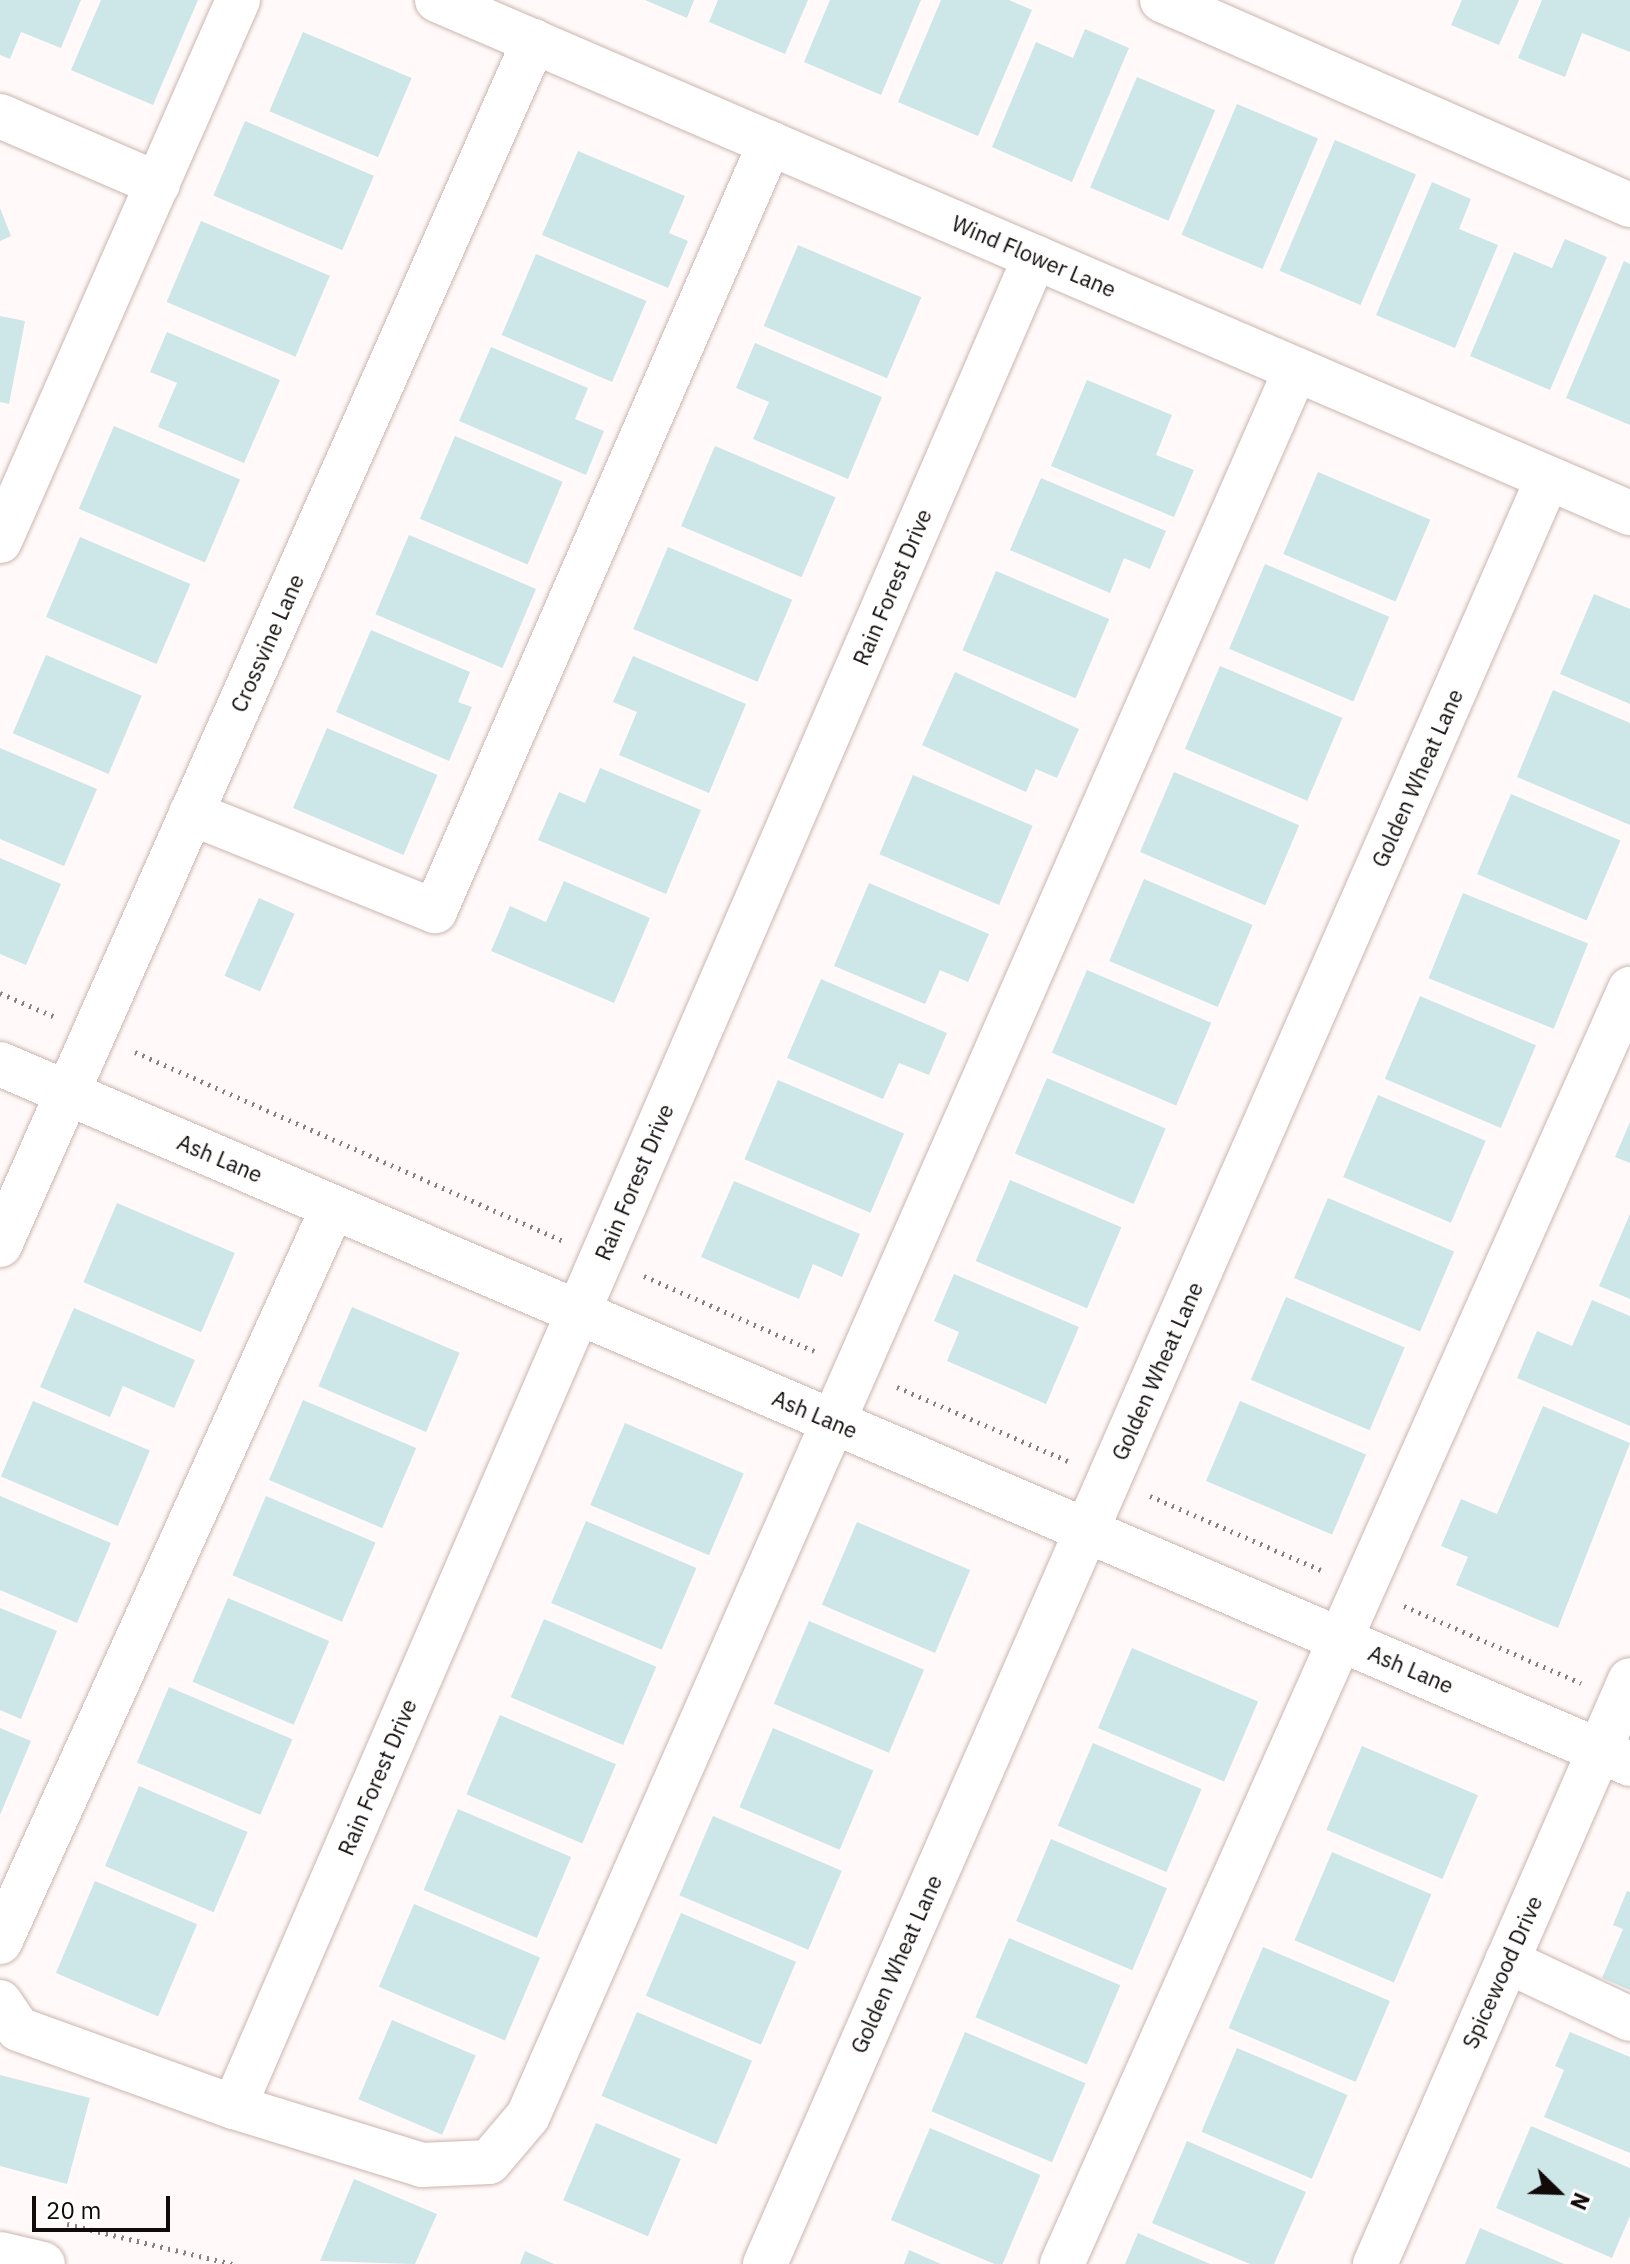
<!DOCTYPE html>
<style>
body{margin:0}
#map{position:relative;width:1630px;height:2264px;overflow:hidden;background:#fffaf9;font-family:"IBM Plex Sans",sans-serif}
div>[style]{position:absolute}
.building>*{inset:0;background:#cde6e7;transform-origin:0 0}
.path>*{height:5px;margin-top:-2.5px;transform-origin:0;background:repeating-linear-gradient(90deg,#86807f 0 2px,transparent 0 8px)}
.roads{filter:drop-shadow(0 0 2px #cbb5b1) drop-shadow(0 0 2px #cbb5b1)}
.minor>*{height:44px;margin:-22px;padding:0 22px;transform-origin:22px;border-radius:22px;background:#fff}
.major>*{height:44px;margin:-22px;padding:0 22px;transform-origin:22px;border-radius:22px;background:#fff}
span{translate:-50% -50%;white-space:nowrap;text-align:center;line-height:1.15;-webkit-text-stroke:8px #fff;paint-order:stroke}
.street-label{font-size:22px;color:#110a09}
.north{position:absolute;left:1518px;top:2152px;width:80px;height:80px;-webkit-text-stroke:6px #fff;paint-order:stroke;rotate:113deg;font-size:22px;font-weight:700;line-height:32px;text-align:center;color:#110a09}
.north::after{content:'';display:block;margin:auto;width:28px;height:36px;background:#110a09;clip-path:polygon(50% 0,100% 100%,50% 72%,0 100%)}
.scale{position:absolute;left:32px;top:2196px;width:138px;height:36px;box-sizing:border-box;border:4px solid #110a09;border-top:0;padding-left:10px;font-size:24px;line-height:28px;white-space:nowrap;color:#110a09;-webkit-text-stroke:6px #fff;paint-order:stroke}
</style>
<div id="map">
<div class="building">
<i style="clip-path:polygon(0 0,81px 0,61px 48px,21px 32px,10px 59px,0 55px)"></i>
<i style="clip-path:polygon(101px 0,198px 0,153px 105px,71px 70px)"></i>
<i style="clip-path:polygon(645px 0,694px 0,687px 18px)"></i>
<i style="clip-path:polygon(718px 0,808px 0,785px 54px,709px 22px)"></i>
<i style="clip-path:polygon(830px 0,921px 0,881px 95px,804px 62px)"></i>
<i style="clip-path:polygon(941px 0,1009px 0,1032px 10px,978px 136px,898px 102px)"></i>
<i style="clip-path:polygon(1462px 0,1519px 0,1499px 45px,1451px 25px)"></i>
<i style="clip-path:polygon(1542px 0,1630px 0,1630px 52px,1582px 33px,1565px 77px,1518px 58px)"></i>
<i style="clip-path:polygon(1085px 29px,1129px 48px,1072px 182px,992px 147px,1036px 42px,1073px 58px)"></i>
<i style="left:303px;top:32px;width:118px;height:86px;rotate:23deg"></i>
<i style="left:1137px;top:77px;width:85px;height:120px;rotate:23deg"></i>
<i style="left:1237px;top:104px;width:88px;height:142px;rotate:23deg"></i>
<i style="left:245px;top:121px;width:140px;height:81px;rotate:23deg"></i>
<i style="left:1335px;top:140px;width:88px;height:142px;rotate:23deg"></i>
<i style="clip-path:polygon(578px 151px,685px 196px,669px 233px,688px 241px,668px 288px,542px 235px)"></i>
<i style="clip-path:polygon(1432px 182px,1471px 199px,1459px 229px,1498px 245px,1455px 348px,1376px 315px)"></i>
<i style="clip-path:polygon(0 208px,11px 236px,0 241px)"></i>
<i style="left:201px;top:221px;width:140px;height:88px;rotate:23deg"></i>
<i style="clip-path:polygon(1565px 239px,1607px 257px,1550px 390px,1470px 356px,1514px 252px,1552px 268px)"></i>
<i style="left:798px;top:245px;width:134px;height:88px;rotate:23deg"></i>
<i style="left:536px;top:254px;width:120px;height:88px;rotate:23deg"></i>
<i style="clip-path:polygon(1624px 261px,1630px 264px,1630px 425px,1566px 398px)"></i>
<i style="clip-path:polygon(0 316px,25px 321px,9px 404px,0 402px)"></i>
<i style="clip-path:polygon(167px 332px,280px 380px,244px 463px,158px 427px,177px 383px,150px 372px)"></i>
<i style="clip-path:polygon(755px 343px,882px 397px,848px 479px,753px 439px,769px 402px,736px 388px)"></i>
<i style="clip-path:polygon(491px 347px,588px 388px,575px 419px,604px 431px,586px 475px,459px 421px)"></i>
<i style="clip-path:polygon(1087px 380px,1172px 415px,1156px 455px,1194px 470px,1174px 517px,1051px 466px)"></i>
<i style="left:114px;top:426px;width:137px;height:90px;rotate:23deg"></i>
<i style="left:455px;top:436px;width:117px;height:90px;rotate:23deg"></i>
<i style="left:715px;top:446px;width:131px;height:87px;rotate:23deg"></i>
<i style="left:1318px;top:472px;width:122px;height:89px;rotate:23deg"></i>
<i style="clip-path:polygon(1041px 478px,1166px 531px,1150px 569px,1124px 558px,1110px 593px,1010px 550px)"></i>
<i style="left:409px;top:535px;width:138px;height:86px;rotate:23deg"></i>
<i style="left:80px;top:537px;width:120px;height:87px;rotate:23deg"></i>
<i style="left:668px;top:547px;width:135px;height:89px;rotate:23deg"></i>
<i style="left:1265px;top:564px;width:135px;height:92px;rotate:23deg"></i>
<i style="left:996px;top:571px;width:123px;height:86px;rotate:23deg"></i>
<i style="clip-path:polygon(1594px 594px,1630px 609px,1630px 704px,1560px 674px)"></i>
<i style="clip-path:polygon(371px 630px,470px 672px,458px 702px,472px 707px,449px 761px,336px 712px)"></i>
<i style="left:46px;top:655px;width:104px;height:85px;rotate:23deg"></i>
<i style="clip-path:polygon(633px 656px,746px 704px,709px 793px,619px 755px,637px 712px,613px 702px)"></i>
<i style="left:1220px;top:666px;width:133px;height:90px;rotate:23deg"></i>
<i style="clip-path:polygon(955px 672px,1079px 729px,1057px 778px,1036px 769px,1026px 792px,922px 745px)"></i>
<i style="clip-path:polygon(1553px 690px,1630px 723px,1630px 825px,1517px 777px)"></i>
<i style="left:327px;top:728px;width:120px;height:87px;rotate:23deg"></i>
<i style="clip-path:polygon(0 748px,97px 789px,64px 866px,0 839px)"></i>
<i style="clip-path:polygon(600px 768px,701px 810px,666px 894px,538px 840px,559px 792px,585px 803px)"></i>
<i style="left:1174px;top:772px;width:136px;height:87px;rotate:23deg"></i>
<i style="left:913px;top:775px;width:130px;height:86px;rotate:23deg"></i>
<i style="left:1511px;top:794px;width:119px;height:87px;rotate:23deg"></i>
<i style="clip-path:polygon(0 858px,61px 884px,26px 965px,0 954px)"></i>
<i style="left:1144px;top:879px;width:118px;height:89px;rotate:23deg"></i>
<i style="clip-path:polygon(564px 881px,650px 918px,614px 1003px,491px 951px,510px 906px,546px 922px)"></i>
<i style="clip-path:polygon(869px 883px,989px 934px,968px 982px,940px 970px,925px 1004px,834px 966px)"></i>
<i style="left:1463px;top:893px;width:135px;height:92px;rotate:22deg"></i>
<i style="left:259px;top:898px;width:39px;height:85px;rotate:24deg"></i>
<i style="left:1087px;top:970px;width:135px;height:90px;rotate:23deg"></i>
<i style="clip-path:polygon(821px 979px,947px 1033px,929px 1075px,899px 1063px,883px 1099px,787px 1058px)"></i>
<i style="left:1420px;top:996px;width:126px;height:90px;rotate:23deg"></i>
<i style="left:1047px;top:1078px;width:129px;height:82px;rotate:23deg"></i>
<i style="left:778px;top:1080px;width:137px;height:86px;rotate:23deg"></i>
<i style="left:1378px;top:1095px;width:117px;height:89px;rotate:23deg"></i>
<i style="clip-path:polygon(1630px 1122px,1630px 1163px,1615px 1157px)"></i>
<i style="left:1010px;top:1180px;width:121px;height:88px;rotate:23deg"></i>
<i style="clip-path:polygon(734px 1181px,860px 1234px,842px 1277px,813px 1264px,799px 1299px,701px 1257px)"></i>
<i style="left:1328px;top:1198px;width:137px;height:87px;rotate:23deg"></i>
<i style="left:117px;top:1203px;width:128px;height:86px;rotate:23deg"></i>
<i style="clip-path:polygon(1630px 1214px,1630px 1299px,1599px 1286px)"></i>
<i style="clip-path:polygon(954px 1274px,1079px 1327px,1046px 1404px,947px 1361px,959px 1332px,934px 1321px)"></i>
<i style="left:1286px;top:1297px;width:129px;height:90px;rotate:23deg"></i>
<i style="clip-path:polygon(1592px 1300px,1630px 1316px,1630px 1426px,1517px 1378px,1537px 1331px,1572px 1346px)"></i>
<i style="left:352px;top:1307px;width:117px;height:86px;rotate:23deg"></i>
<i style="clip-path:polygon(74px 1308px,195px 1360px,174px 1408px,123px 1386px,110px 1417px,40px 1387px)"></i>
<i style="left:303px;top:1400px;width:123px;height:87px;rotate:23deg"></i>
<i style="left:33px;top:1401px;width:127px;height:82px;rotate:23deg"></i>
<i style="left:1240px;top:1401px;width:137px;height:87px;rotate:23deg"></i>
<i style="clip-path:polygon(1543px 1406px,1630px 1443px,1558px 1628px,1456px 1585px,1468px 1557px,1441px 1546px,1461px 1499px,1497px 1514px)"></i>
<i style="left:625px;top:1423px;width:129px;height:89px;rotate:23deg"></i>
<i style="clip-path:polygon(0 1496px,111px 1543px,77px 1623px,0 1590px)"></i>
<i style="left:266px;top:1496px;width:119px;height:86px;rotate:23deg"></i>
<i style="left:586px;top:1521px;width:120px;height:89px;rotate:23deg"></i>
<i style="left:857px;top:1522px;width:123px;height:90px;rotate:23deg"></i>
<i style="left:228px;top:1598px;width:110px;height:91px;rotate:23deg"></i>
<i style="clip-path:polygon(0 1608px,57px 1631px,21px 1719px,0 1710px)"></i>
<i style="left:544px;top:1619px;width:122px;height:85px;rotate:23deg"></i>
<i style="left:809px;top:1621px;width:125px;height:90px;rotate:23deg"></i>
<i style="left:1132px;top:1648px;width:137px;height:87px;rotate:23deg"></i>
<i style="left:169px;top:1687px;width:134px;height:82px;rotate:23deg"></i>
<i style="left:500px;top:1715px;width:126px;height:86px;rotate:23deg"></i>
<i style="clip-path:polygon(0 1728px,31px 1741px,0 1815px)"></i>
<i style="left:773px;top:1728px;width:109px;height:86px;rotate:23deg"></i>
<i style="left:1093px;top:1743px;width:118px;height:90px;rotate:23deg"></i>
<i style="left:1362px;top:1746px;width:126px;height:91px;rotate:23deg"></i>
<i style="left:139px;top:1786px;width:118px;height:87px;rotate:23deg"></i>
<i style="left:458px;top:1809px;width:123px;height:88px;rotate:23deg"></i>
<i style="left:713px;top:1816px;width:140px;height:86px;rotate:23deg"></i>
<i style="left:1051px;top:1839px;width:126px;height:89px;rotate:23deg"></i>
<i style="left:1332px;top:1852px;width:108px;height:96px;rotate:23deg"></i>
<i style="left:95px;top:1881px;width:111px;height:100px;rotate:23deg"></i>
<i style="clip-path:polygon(1627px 1891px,1630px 1892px,1630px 1990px,1602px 1978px,1623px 1929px,1613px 1925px)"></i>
<i style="left:414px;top:1904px;width:137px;height:90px;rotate:23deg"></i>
<i style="left:681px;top:1913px;width:125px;height:90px;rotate:23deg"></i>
<i style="left:1009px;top:1938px;width:121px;height:86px;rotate:23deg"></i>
<i style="left:1263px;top:1947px;width:138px;height:88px;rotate:23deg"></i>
<i style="left:637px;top:2012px;width:125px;height:91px;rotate:23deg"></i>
<i style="left:392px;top:2020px;width:91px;height:86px;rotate:23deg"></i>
<i style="left:965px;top:2032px;width:131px;height:86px;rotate:23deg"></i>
<i style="clip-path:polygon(1570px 2032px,1630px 2057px,1630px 2153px,1544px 2117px,1564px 2070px,1555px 2066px)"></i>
<i style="left:1237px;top:2048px;width:120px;height:91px;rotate:23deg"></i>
<i style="clip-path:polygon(0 2075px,90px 2098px,67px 2184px,0 2166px)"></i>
<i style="left:596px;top:2123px;width:92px;height:84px;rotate:23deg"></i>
<i style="clip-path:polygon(1531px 2126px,1630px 2168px,1630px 2216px,1612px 2258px,1496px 2208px)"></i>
<i style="left:930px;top:2128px;width:120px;height:100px;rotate:23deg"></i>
<i style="clip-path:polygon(1187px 2141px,1306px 2192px,1274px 2264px,1250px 2264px,1152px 2223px)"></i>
<i style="clip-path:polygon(354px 2179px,437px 2214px,415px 2264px,320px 2261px)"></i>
<i style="clip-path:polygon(1480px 2228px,1564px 2264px,1465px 2264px)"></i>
<i style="clip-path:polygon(1138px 2233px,1210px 2264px,1125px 2264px)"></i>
<i style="clip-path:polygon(909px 2250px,941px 2264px,904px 2264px)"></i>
<i style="clip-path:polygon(525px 2251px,554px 2264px,520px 2264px)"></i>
</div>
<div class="path">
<i style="left:0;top:993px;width:58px;rotate:23.5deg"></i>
<i style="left:135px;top:1052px;width:467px;rotate:23.8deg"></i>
<i style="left:644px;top:1276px;width:186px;rotate:23.8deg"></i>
<i style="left:897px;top:1387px;width:186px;rotate:23.4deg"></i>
<i style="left:1150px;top:1496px;width:186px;rotate:23.4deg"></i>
<i style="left:1404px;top:1606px;width:193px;rotate:23.5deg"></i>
<i style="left:67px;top:2224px;width:170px;rotate:13.6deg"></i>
</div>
<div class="roads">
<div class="minor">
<i style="left:437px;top:0;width:1299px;rotate:23.27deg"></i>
<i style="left:1162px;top:0;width:511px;rotate:23.66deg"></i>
<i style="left:0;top:116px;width:172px;rotate:23.3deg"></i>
<i style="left:0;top:541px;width:591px;rotate:-66.25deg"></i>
<i style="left:191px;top:813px;width:263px;rotate:21.9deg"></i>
<i style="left:435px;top:911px;width:838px;rotate:-66.43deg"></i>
<i style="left:0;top:1064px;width:1774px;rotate:23.24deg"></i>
<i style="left:0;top:1245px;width:1317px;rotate:-66.08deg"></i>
<i style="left:0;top:1942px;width:807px;rotate:-65.63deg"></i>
<i style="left:1507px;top:1961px;width:136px;rotate:25.2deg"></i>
<i style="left:0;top:2002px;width:32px;rotate:56deg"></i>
<i style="left:18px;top:2029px;width:230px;rotate:19.9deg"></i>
<i style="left:234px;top:2107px;width:197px;rotate:17.1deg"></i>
<i style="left:422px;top:2165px;width:67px;rotate:-2.6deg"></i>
<i style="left:489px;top:2162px;width:60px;rotate:-49.7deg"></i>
<i style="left:528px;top:2116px;width:1908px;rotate:-66.27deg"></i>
<i style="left:234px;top:2107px;width:2016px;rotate:-66.59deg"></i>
<i style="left:765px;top:2264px;width:1950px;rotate:-66.33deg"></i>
<i style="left:1062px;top:2264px;width:1396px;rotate:-65.99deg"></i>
<i style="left:1375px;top:2264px;width:637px;rotate:-66.41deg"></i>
</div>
<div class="major">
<i style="left:0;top:2254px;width:44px;rotate:13.1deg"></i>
</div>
</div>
<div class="street-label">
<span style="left:1034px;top:256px;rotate:23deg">Wind Flower Lane</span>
<span style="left:892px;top:587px;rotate:-67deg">Rain Forest Drive</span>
<span style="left:267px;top:643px;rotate:-66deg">Crossvine Lane</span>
<span style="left:1417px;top:778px;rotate:-66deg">Golden Wheat Lane</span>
<span style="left:220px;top:1158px;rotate:23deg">Ash Lane</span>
<span style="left:634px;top:1182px;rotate:-67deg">Rain Forest Drive</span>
<span style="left:1157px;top:1371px;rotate:-66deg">Golden Wheat Lane</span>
<span style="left:815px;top:1414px;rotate:23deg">Ash Lane</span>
<span style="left:1411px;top:1669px;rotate:23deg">Ash Lane</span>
<span style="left:377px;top:1777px;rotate:-67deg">Rain Forest Drive</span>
<span style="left:896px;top:1964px;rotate:-66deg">Golden Wheat Lane</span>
<span style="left:1502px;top:1972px;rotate:-66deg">Spicewood Drive</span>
</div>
<div class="north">N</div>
<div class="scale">20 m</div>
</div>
